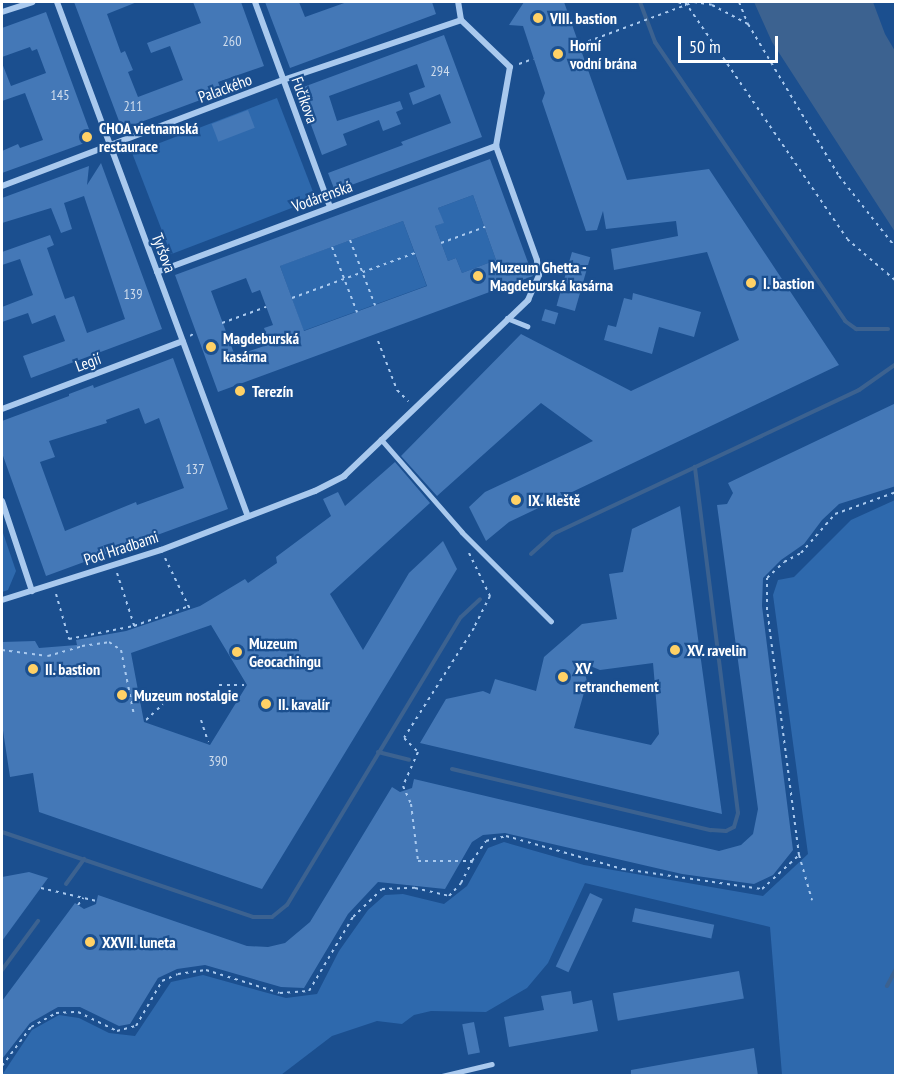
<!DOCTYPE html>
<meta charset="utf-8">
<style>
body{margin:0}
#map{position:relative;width:897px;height:1077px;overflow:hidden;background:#1b4f8f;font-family:"PT Sans Narrow",sans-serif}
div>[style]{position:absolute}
.green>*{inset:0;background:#2e69ad;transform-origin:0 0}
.water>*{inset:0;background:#3c6290}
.stream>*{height:4px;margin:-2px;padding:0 2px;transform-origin:2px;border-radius:2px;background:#3c6290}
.building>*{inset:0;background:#4478b7;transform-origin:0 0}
.path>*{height:2px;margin-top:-1px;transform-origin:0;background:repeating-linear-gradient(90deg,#a9c9ee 0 3px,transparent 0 7.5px)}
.lane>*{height:4.5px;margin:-2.25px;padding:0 2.25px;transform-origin:2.25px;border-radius:2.25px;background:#a9c9ee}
.street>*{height:6px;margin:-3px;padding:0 3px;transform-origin:3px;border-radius:3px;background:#a9c9ee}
.dots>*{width:16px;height:16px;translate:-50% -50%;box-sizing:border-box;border:3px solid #1b4f8f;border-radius:50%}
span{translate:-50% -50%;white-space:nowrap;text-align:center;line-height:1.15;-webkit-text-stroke:4.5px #1b4f8f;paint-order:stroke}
.number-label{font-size:14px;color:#d0dded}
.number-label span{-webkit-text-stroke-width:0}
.poi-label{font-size:16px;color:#fff;font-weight:700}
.left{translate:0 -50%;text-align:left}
.street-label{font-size:16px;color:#fff}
.frame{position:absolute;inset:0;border:3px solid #fff;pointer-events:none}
.scale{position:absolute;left:678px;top:36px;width:100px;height:27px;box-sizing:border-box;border:3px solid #fff;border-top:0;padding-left:8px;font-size:18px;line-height:21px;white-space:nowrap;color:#fff;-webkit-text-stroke:4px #1b4f8f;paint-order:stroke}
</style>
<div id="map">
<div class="green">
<i style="left:277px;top:98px;width:108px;height:155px;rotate:69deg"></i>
<i style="clip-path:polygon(473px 195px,496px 260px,462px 273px,456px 258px,448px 261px,435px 226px,443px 223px,438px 208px)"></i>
<i style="left:403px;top:221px;width:69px;height:131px;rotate:70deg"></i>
<i style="clip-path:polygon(895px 500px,895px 1075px,782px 1075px,770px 927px,585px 883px,548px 963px,527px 988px,486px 1012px,431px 1011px,414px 1015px,402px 1024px,377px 1021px,332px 1036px,281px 1075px,2px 1075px,32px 1030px,59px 1015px,79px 1018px,109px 1033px,135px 1036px,171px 982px,203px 975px,286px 998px,317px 994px,339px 951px,368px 910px,385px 895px,403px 894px,444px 904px,467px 886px,488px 848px,504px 842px,584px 865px,763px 896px,808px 854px,773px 595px,778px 580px,794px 577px,851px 520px)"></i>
<i style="clip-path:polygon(2px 530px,16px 571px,8px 590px,2px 592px)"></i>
</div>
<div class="water">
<i style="clip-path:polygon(754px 2px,873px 2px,885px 34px,895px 51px,895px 232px,772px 42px)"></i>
</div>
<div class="stream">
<i style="left:640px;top:2px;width:43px;rotate:69.4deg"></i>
<i style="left:655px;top:42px;width:338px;rotate:55.7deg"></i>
<i style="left:845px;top:321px;width:14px;rotate:36deg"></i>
<i style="left:856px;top:329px;width:32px"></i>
<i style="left:531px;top:554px;width:30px;rotate:-42deg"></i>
<i style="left:553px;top:534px;width:338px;rotate:-25.2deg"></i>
<i style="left:859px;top:390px;width:45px;rotate:-35.1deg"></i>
<i style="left:378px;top:752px;width:32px;rotate:14deg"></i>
<i style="left:452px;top:769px;width:266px;rotate:13.3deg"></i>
<i style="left:711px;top:830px;width:15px;rotate:4deg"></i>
<i style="left:726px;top:831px;width:9px;rotate:-27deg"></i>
<i style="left:734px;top:827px;width:15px;rotate:-74deg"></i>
<i style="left:738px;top:813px;width:349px;rotate:-97.1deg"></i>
<i style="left:2px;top:832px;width:265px;rotate:18.7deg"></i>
<i style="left:253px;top:917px;width:19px"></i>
<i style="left:272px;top:917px;width:19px;rotate:-39deg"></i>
<i style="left:287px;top:905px;width:336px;rotate:-58.9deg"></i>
<i style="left:461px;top:617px;width:26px;rotate:-43deg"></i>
<i style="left:66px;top:884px;width:31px;rotate:-54deg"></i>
<i style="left:2px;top:970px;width:61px;rotate:-53.7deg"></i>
<i style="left:887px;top:986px;width:19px;rotate:-62deg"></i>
</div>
<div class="building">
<i style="clip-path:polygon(74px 2px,137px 2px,107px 14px,121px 53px,125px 51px,133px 70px,128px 72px,138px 97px,183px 80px,170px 46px,151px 53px,147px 43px,201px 23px,193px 2px,241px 2px,264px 66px,218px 82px,222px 92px,122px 129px)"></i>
<i style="clip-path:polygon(265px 2px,299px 2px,305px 17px,347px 2px,432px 2px,436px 14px,290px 68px)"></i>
<i style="clip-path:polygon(524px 2px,564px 2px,627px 180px,709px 169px,839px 365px,509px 522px,486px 541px,469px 507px,485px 492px,593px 441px,541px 403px,437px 496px,401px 456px,521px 334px,631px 391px,739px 340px,707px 252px,614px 270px,611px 249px,678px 236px,676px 221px,606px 229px,603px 211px,597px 230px,586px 231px,542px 101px,545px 93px,523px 26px,509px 25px)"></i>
<i style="clip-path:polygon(46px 12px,93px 140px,2px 173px,2px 151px,18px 144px,20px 148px,43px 140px,25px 93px,2px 101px,2px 63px,11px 86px,46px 73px,37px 49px,32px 51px,30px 47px,2px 57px,2px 28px)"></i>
<i style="clip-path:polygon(444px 35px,482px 137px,335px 191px,328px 173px,403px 145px,401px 142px,451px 123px,440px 94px,413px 105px,409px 93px,425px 87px,417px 64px,329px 96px,337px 121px,400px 101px,403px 109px,396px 112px,401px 124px,383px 131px,379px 120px,343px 134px,347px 145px,322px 155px,298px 89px)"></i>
<i style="left:248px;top:110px;width:19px;height:39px;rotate:69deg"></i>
<i style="clip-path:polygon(evenodd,490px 159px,533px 276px,218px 392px,175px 275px,490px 159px,473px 195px,496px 260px,462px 273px,456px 258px,448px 261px,435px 226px,444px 223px,438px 208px,473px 195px,490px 159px,403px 221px,427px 286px,304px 331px,280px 266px,403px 221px,490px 159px,246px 278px,252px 293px,260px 290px,273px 325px,264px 328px,270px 344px,235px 356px,211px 291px,246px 278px)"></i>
<i style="clip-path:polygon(101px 163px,162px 329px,31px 378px,23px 356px,65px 341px,55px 315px,32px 324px,28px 313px,2px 322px,2px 307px,33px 295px,20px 259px,2px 265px,2px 252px,50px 235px,54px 245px,47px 248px,65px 299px,74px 296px,87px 333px,125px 319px,84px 196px,64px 203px,72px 229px,61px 233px,51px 208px,2px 223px,2px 198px,89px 166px,87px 185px)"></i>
<i style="left:572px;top:252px;width:19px;height:56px;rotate:16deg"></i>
<i style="clip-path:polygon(633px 293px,701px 312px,694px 337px,659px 327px,652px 354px,604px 340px,608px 325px,616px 327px,624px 298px,632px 300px)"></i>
<i style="left:545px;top:309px;width:14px;height:12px;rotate:17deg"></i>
<i style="clip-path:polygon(evenodd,173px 358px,228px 509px,149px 538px,150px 540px,126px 550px,125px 547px,46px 576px,2px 453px,2px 421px,69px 396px,69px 394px,93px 385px,94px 388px,173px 358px,139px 408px,145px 424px,159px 418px,184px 488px,137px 505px,136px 502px,65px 531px,40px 462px,55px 457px,49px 441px,107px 423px,106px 420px,139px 408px)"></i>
<i style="clip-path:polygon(896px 403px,896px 486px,839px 504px,822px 520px,804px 544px,781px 560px,763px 578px,762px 606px,793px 850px,773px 875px,754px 884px,682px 874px,505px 833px,483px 835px,472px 842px,445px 889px,378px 882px,348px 914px,304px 988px,281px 987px,205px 965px,177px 969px,158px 978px,130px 1024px,119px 1026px,80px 1007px,58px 1007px,30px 1023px,2px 1059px,2px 1001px,75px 903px,84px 909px,96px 904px,98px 895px,247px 946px,268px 947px,285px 943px,310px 922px,392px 787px,400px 792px,412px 788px,414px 779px,719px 851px,741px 845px,753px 834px,758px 809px,717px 505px,727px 504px,733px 493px,728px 483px)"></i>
<i style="clip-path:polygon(evenodd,395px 462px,430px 503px,330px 594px,363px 650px,409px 573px,443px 541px,457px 569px,262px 889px,39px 812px,33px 773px,10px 777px,2px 724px,2px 642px,35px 641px,39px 648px,77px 645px,76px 640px,126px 631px,200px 606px,245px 579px,248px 583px,277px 563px,276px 557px,331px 516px,323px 499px,338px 492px,345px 506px,395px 462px,211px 625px,247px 685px,210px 745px,144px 722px,131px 653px,211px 625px)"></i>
<i style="clip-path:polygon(evenodd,680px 506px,722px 814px,420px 743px,446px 699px,483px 691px,490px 694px,495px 679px,536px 691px,544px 657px,582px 624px,617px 619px,609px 574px,623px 572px,632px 529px,680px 506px,583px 663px,600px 670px,653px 663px,659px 734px,651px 745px,574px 728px,587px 682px,583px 663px)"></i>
<i style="clip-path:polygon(29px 872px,48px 878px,2px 941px,2px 877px)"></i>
<i style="left:590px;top:893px;width:14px;height:81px;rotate:25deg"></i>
<i style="left:635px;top:908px;width:81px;height:14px;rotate:12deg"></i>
<i style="left:739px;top:971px;width:28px;height:128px;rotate:80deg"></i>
<i style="clip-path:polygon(571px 991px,573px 1004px,592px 1000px,598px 1031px,509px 1047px,504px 1017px,544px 1010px,541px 996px)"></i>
<i style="left:474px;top:1022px;width:31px;height:12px;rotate:79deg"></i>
<i style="clip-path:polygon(754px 1048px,758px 1076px,631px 1076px,631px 1070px)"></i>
</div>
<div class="path">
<i style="left:678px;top:2px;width:9px;rotate:21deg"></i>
<i style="left:685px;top:2px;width:287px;rotate:55.6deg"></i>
<i style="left:847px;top:239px;width:65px;rotate:40.6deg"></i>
<i style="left:739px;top:2px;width:24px;rotate:68deg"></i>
<i style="left:748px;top:24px;width:177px;rotate:59.1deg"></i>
<i style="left:839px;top:176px;width:92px;rotate:51.6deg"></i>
<i style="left:581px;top:44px;width:121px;rotate:-20.4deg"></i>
<i style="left:694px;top:2px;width:18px;rotate:9deg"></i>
<i style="left:712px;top:5px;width:41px;rotate:27.8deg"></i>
<i style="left:519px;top:64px;width:15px;rotate:-20deg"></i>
<i style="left:350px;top:240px;width:70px;rotate:69deg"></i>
<i style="left:441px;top:243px;width:47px;rotate:-20deg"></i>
<i style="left:332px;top:247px;width:70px;rotate:69deg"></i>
<i style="left:292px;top:298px;width:131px;rotate:-20.1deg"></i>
<i style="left:222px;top:323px;width:47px;rotate:-20deg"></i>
<i style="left:190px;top:336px;width:7px;rotate:-34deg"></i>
<i style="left:378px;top:341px;width:53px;rotate:68.8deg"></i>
<i style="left:397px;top:390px;width:16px;rotate:45deg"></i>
<i style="left:469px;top:553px;width:48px;rotate:64deg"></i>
<i style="left:490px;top:596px;width:36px;rotate:117deg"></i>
<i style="left:474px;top:628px;width:130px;rotate:122.5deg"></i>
<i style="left:404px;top:738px;width:20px;rotate:45deg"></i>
<i style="left:418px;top:752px;width:37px;rotate:114deg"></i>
<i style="left:403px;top:786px;width:20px;rotate:66deg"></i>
<i style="left:411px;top:804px;width:57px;rotate:83deg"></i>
<i style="left:418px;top:861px;width:54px"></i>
<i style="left:472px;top:861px;width:24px;rotate:-55deg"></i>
<i style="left:486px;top:841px;width:21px;rotate:-14deg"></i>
<i style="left:506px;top:836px;width:122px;rotate:15.8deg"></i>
<i style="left:623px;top:869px;width:140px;rotate:8.2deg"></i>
<i style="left:762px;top:889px;width:50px;rotate:-42.6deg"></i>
<i style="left:799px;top:855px;width:247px;rotate:-97.4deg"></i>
<i style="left:767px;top:610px;width:32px;rotate:-90deg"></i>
<i style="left:767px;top:578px;width:23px;rotate:-43deg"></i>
<i style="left:784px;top:562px;width:19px;rotate:-28deg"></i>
<i style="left:801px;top:553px;width:52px;rotate:-48.9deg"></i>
<i style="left:835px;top:514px;width:65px;rotate:-19.8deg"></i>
<i style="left:165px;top:558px;width:57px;rotate:63.9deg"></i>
<i style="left:117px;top:573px;width:58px;rotate:71.9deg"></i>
<i style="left:56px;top:594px;width:47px;rotate:73.9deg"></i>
<i style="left:69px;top:639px;width:66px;rotate:-11.3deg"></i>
<i style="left:134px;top:626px;width:59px;rotate:-20deg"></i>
<i style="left:2px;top:650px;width:46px;rotate:7.4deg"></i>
<i style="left:48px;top:656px;width:35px;rotate:-16deg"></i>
<i style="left:82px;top:646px;width:27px;rotate:-8deg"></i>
<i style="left:109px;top:642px;width:14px;rotate:34deg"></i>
<i style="left:121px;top:650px;width:66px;rotate:78.7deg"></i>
<i style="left:219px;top:685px;width:25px"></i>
<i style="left:146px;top:720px;width:23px;rotate:-43deg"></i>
<i style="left:201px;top:720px;width:23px;rotate:72deg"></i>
<i style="left:799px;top:855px;width:47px;rotate:73.9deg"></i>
<i style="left:41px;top:888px;width:57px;rotate:13.1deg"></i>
<i style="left:78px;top:905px;width:9px;rotate:-54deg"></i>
<i style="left:2px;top:1066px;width:49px;rotate:-53.4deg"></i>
<i style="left:31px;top:1027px;width:29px;rotate:-29deg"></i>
<i style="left:56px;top:1013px;width:22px;rotate:-3deg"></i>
<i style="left:78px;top:1012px;width:43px;rotate:26deg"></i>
<i style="left:117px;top:1031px;width:20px;rotate:-15deg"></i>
<i style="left:136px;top:1026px;width:52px;rotate:-60deg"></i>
<i style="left:162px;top:981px;width:17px;rotate:-24deg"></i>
<i style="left:178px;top:974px;width:28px;rotate:-8deg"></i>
<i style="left:206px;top:970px;width:77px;rotate:17.3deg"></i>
<i style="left:280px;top:993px;width:29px;rotate:-4deg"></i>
<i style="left:309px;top:991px;width:86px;rotate:-59.3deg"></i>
<i style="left:353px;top:917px;width:40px;rotate:-44deg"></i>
<i style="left:382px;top:889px;width:33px;rotate:-2deg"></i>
<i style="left:415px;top:888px;width:35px;rotate:13deg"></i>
<i style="left:449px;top:896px;width:18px;rotate:-47deg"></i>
<i style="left:461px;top:883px;width:25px;rotate:-63deg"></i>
</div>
<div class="lane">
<i style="left:507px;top:318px;width:22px;rotate:22deg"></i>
<i style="left:381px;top:439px;width:123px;rotate:48.9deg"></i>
<i style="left:462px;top:532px;width:126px;rotate:45deg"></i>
<i style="left:442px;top:1076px;width:51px;rotate:-13.5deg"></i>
</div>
<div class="street">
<i style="left:57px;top:2px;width:546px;rotate:69.64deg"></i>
<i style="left:255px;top:2px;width:218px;rotate:69.9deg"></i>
<i style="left:2px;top:12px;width:32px;rotate:-18deg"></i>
<i style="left:2px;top:186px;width:300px;rotate:-20.7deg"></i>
<i style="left:283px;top:80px;width:188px;rotate:-18.6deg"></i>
<i style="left:157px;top:272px;width:362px;rotate:-20.4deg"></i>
<i style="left:2px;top:409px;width:193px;rotate:-20.6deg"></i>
<i style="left:2px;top:501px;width:95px;rotate:71.6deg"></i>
<i style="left:2px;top:600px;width:167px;rotate:-17.5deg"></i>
<i style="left:161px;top:550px;width:165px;rotate:-21deg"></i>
<i style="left:315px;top:491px;width:33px;rotate:-27deg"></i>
<i style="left:344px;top:476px;width:255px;rotate:-43.7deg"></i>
<i style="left:528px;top:300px;width:27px;rotate:-66deg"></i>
<i style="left:539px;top:275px;width:15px;rotate:-98deg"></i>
<i style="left:537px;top:260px;width:121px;rotate:-109.8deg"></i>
<i style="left:496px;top:146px;width:80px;rotate:-80deg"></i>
<i style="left:510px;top:67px;width:68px;rotate:-136.2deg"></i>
<i style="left:461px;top:20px;width:18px;rotate:-99deg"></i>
</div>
<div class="dots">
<i style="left:538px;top:18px;background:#ffd166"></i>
<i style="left:558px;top:54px;background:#ffd166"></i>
<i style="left:87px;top:137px;background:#ffd166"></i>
<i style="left:478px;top:276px;background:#ffd166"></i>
<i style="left:751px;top:283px;background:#ffd166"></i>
<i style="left:211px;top:347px;background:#ffd166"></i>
<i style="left:240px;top:391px;background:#ffd166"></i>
<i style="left:516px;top:500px;background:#ffd166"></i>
<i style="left:675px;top:650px;background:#ffd166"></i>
<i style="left:237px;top:652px;background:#ffd166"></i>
<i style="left:33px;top:669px;background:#ffd166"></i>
<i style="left:563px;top:677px;background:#ffd166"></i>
<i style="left:122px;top:695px;background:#ffd166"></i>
<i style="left:266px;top:704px;background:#ffd166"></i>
<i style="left:90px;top:942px;background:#ffd166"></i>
</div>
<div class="number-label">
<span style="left:232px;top:41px">260</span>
<span style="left:440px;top:71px">294</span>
<span style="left:60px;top:95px">145</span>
<span style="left:133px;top:106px">211</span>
<span style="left:133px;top:294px">139</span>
<span style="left:195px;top:469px">137</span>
<span style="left:218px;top:761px">390</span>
</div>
<div class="poi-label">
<span class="left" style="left:550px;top:18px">VIII. bastion</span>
<span class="left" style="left:570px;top:54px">Horní<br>vodní brána</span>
<span class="left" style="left:99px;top:137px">CHOA vietnamská<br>restaurace</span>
<span class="left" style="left:490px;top:276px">Muzeum Ghetta -<br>Magdeburská kasárna</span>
<span class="left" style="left:763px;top:283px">I. bastion</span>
<span class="left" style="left:223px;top:347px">Magdeburská<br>kasárna</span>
<span class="left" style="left:252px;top:391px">Terezín</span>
<span class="left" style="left:528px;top:500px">IX. kleště</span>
<span class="left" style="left:249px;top:652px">Muzeum<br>Geocachingu</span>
<span class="left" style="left:687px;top:650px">XV. ravelin</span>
<span class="left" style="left:575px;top:677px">XV.<br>retranchement</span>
<span class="left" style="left:45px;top:669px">II. bastion</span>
<span class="left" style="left:134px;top:695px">Muzeum nostalgie</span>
<span class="left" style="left:278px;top:704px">II. kavalír</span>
<span class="left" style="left:102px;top:942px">XXVII. luneta</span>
</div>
<div class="street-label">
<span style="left:225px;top:88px;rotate:-20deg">Palackého</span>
<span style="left:305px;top:100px;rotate:70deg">Fučíkova</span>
<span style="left:322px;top:196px;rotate:-20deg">Vodárenská</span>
<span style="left:164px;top:253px;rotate:69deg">Tyršova</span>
<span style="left:88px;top:362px;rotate:-20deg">Legií</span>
<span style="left:121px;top:548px;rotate:-18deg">Pod Hradbami</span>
</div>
<div class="frame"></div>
<div class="scale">50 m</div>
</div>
